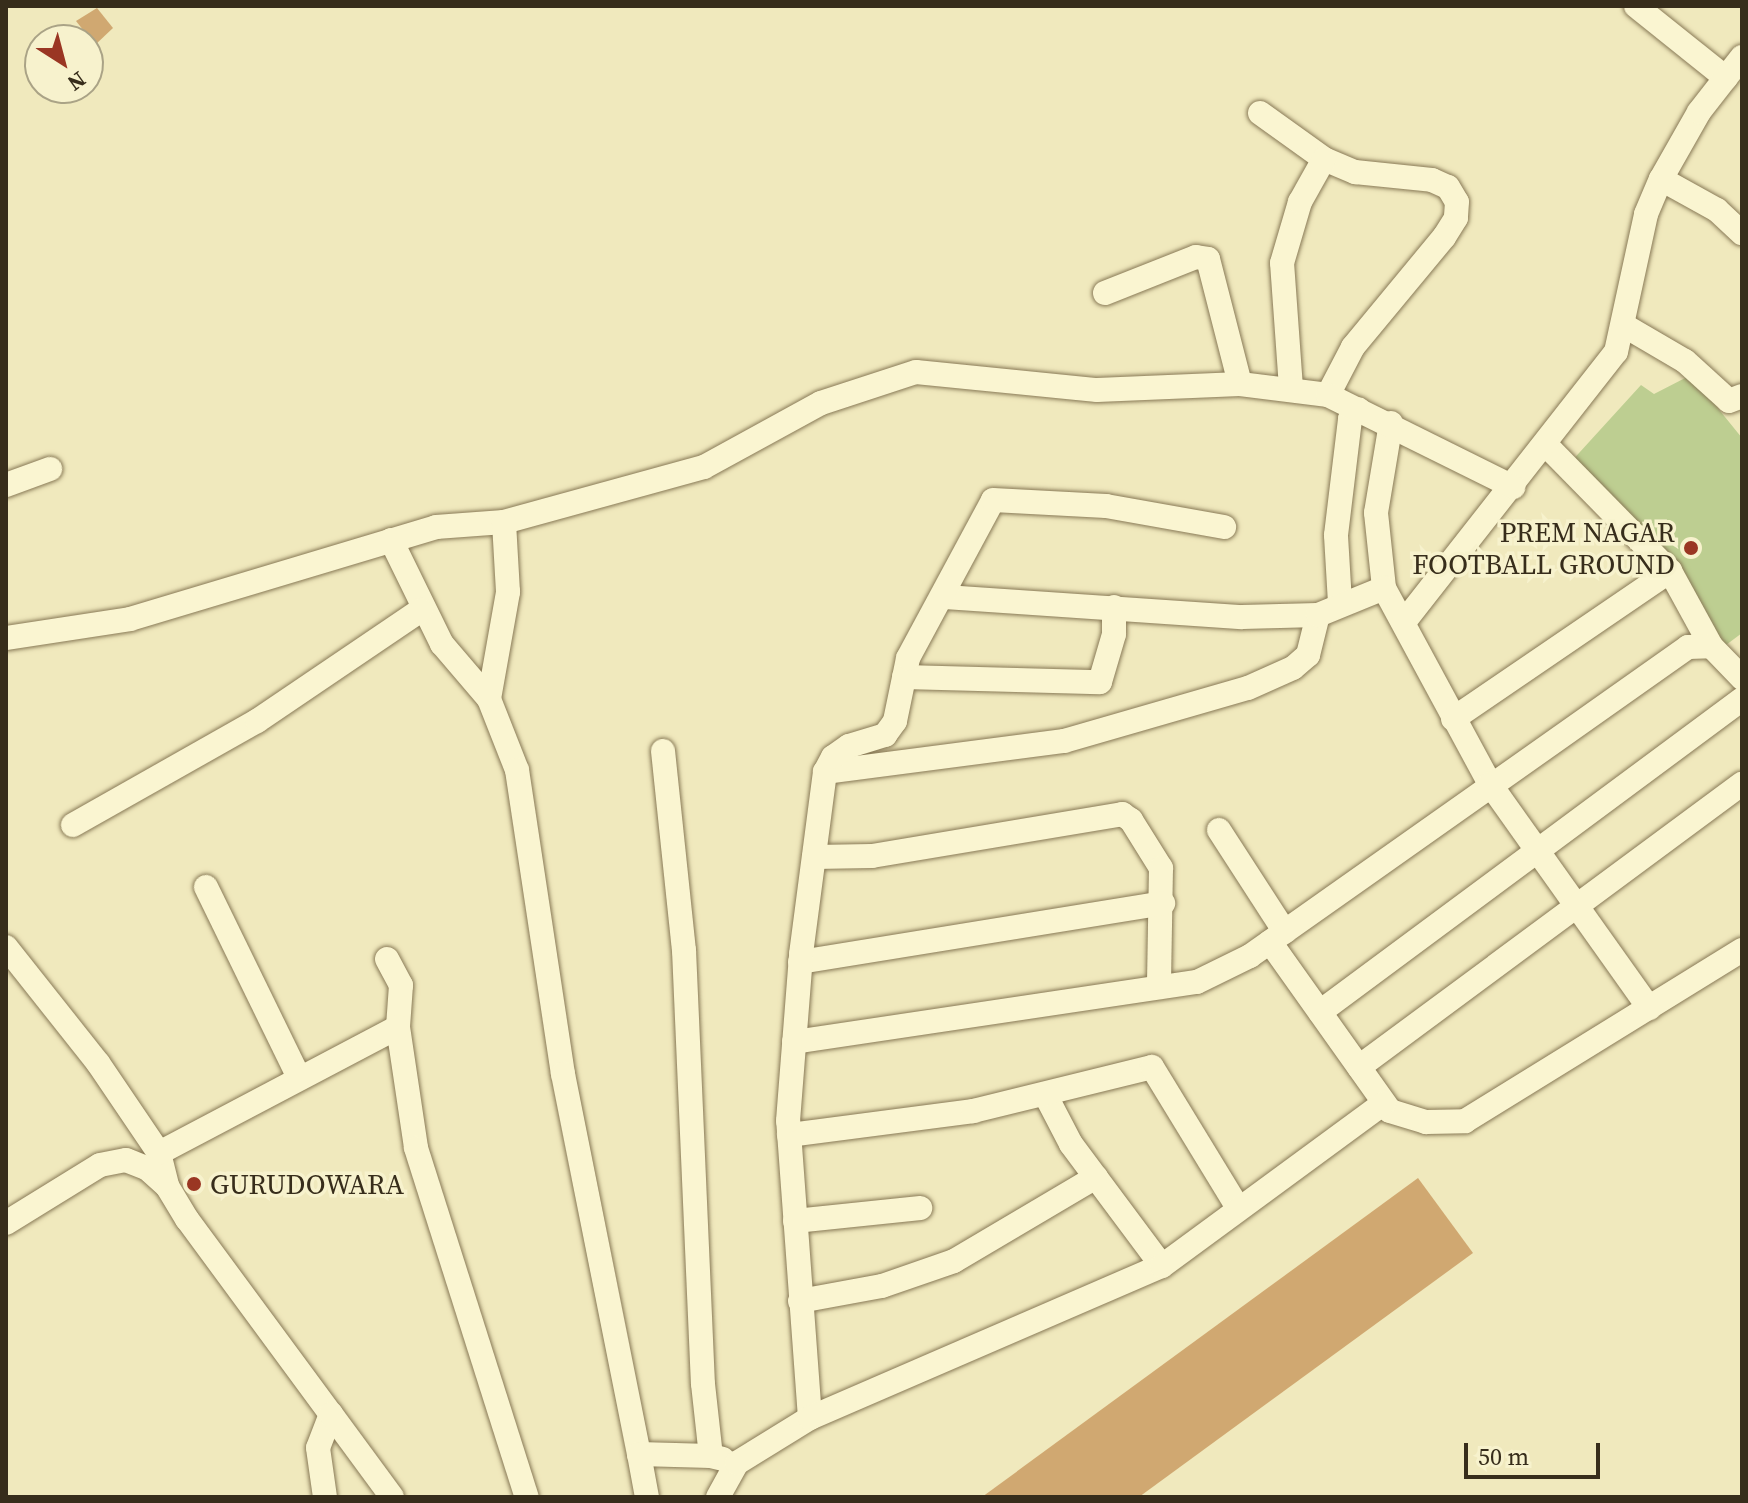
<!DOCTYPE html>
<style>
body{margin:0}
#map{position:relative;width:1748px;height:1503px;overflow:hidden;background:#f0e9bd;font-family:"Source Serif 4",serif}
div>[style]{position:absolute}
.green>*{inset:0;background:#bdce91}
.building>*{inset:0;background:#d0a871}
.roads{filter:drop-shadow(0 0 2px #887956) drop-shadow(0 0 2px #887956)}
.minor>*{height:24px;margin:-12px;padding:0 12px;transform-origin:12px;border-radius:12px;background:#faf5d1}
.dots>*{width:22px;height:22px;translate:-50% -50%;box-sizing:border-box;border:4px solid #f7f2cd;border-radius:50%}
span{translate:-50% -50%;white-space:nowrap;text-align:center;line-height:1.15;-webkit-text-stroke:7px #f7f2cd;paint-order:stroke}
.poi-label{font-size:28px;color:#372d1b}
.right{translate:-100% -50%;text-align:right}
.left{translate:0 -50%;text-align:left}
.frame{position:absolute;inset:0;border:8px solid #372d1b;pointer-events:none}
.north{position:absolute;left:24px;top:24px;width:80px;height:80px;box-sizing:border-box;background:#f7f2cd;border:2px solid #aaa386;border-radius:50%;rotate:144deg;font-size:22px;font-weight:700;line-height:32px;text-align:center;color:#372d1b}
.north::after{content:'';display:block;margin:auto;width:28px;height:36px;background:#9a3623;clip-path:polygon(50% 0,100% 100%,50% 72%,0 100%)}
.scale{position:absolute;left:1464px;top:1443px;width:136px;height:36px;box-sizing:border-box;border:4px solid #372d1b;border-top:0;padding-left:10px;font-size:24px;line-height:28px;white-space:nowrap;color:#372d1b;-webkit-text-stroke:6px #f7f2cd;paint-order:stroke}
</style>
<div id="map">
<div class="green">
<i style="clip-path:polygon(1691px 375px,1742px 438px,1742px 633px,1722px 648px,1569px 464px,1641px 385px,1654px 394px)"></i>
</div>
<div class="building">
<i style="clip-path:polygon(97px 8px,113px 28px,95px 45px,76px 21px)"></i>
<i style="clip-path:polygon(90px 43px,99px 52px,88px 57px,88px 44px)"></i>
<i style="clip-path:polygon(1418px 1178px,1473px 1253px,1139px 1497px,982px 1497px)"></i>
</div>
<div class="roads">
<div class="minor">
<i style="left:1636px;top:6px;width:115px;rotate:38.7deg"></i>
<i style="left:1260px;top:113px;width:79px;rotate:35.7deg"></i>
<i style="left:1324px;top:159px;width:34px;rotate:23deg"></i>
<i style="left:1355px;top:172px;width:77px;rotate:5.9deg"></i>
<i style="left:1432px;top:180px;width:17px;rotate:24deg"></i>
<i style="left:1448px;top:187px;width:17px;rotate:59deg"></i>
<i style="left:1457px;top:202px;width:16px;rotate:94deg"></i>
<i style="left:1456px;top:218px;width:22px;rotate:122deg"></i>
<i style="left:1444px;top:237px;width:143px;rotate:129.6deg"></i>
<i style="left:1353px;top:347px;width:54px;rotate:117.5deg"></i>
<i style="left:1661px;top:179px;width:64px;rotate:29deg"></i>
<i style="left:1717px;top:210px;width:34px;rotate:43deg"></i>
<i style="left:1105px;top:293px;width:98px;rotate:-21.6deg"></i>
<i style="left:1196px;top:257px;width:12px;rotate:9deg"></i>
<i style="left:1208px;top:259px;width:129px;rotate:75.6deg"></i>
<i style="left:1625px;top:326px;width:69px;rotate:30.3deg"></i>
<i style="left:1685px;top:361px;width:59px;rotate:42.3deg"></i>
<i style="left:1729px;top:401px;width:14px;rotate:-21deg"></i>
<i style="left:1291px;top:388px;width:125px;rotate:-94.1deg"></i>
<i style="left:1282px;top:263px;width:64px;rotate:-73.6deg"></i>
<i style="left:1300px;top:202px;width:49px;rotate:-60.8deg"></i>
<i style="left:1391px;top:423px;width:91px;rotate:99.5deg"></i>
<i style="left:1376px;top:513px;width:75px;rotate:83.9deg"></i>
<i style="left:1384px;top:588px;width:223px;rotate:61.6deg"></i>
<i style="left:1490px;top:784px;width:275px;rotate:54.6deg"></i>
<i style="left:1546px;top:445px;width:177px;rotate:45.5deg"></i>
<i style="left:1670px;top:571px;width:85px;rotate:61.3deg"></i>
<i style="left:6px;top:485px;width:47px;rotate:-20deg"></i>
<i style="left:391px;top:540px;width:116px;rotate:63.9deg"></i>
<i style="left:442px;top:644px;width:72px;rotate:49.5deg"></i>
<i style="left:489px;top:699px;width:76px;rotate:68.5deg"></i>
<i style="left:517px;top:770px;width:307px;rotate:81.4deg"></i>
<i style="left:563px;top:1074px;width:388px;rotate:78.7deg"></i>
<i style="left:639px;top:1454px;width:72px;rotate:1.6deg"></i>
<i style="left:945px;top:597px;width:298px;rotate:3.9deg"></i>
<i style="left:1242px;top:617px;width:76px;rotate:-1.5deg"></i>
<i style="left:1340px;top:603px;width:68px;rotate:-93.4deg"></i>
<i style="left:1336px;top:535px;width:117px;rotate:-83.1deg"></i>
<i style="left:1350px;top:419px;width:13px;rotate:-48deg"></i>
<i style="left:1404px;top:622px;width:343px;rotate:-51.9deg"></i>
<i style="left:1616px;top:352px;width:141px;rotate:-77.7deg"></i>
<i style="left:1646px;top:214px;width:38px;rotate:-67deg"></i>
<i style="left:1661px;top:179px;width:77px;rotate:-60.4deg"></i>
<i style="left:1699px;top:112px;width:70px;rotate:-52deg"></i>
<i style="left:6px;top:638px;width:125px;rotate:-8.7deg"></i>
<i style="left:130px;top:619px;width:320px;rotate:-16.7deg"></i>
<i style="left:436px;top:527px;width:68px;rotate:-4.2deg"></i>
<i style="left:504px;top:522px;width:207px;rotate:-15.4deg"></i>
<i style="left:704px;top:467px;width:133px;rotate:-28.7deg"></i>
<i style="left:821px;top:403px;width:100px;rotate:-18.1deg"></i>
<i style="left:916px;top:372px;width:182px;rotate:5.7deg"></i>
<i style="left:1097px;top:390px;width:143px;rotate:-2.4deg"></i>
<i style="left:1240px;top:384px;width:89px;rotate:7.1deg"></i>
<i style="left:1328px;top:395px;width:207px;rotate:26.4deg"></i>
<i style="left:904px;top:677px;width:196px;rotate:1.5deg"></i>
<i style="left:1100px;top:682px;width:50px;rotate:-73.7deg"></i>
<i style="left:1114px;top:634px;width:27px;rotate:-90deg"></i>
<i style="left:489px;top:699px;width:109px;rotate:-79.9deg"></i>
<i style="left:508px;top:592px;width:70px;rotate:-93.3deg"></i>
<i style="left:1453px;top:719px;width:263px;rotate:-34.3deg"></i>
<i style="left:663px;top:751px;width:200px;rotate:84deg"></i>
<i style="left:684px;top:950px;width:434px;rotate:87.5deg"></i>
<i style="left:703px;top:1384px;width:72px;rotate:83.7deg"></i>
<i style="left:711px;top:1456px;width:12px;rotate:14deg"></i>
<i style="left:825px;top:772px;width:241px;rotate:-7.4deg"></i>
<i style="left:1064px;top:741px;width:191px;rotate:-16.1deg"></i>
<i style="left:1248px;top:688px;width:49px;rotate:-24deg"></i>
<i style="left:1293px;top:668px;width:20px;rotate:-41deg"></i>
<i style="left:1308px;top:655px;width:41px;rotate:-76deg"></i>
<i style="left:1318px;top:615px;width:71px;rotate:-22.2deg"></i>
<i style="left:73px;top:825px;width:211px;rotate:-29.5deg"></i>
<i style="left:257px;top:721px;width:198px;rotate:-34.1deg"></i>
<i style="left:1219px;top:830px;width:121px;rotate:57.1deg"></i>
<i style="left:814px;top:857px;width:58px;rotate:-1deg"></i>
<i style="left:872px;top:856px;width:254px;rotate:-9.5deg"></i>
<i style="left:1122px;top:814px;width:11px;rotate:34deg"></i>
<i style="left:1131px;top:820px;width:57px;rotate:58deg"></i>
<i style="left:1161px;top:868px;width:119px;rotate:91deg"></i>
<i style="left:206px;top:887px;width:212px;rotate:64deg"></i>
<i style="left:1270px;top:942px;width:207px;rotate:54.6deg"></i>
<i style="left:1390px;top:1111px;width:38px;rotate:17deg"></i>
<i style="left:1426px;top:1122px;width:39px;rotate:-1deg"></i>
<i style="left:1465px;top:1121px;width:326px;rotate:-31.7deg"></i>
<i style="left:6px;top:947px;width:148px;rotate:51.6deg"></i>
<i style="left:98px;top:1063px;width:109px;rotate:55.9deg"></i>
<i style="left:159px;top:1153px;width:34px;rotate:76deg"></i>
<i style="left:167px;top:1186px;width:39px;rotate:59deg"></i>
<i style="left:187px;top:1219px;width:242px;rotate:53.6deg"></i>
<i style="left:331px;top:1414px;width:36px;rotate:111deg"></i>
<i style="left:318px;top:1448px;width:49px;rotate:81.9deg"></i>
<i style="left:387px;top:959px;width:30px;rotate:62deg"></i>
<i style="left:401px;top:985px;width:42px;rotate:94.1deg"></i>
<i style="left:398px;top:1027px;width:122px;rotate:81.5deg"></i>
<i style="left:416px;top:1148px;width:366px;rotate:72.4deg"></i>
<i style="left:800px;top:962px;width:368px;rotate:-9.2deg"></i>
<i style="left:1320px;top:1012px;width:525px;rotate:-36.56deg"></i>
<i style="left:794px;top:1042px;width:407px;rotate:-8.5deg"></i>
<i style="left:1197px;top:982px;width:59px;rotate:-26.1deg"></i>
<i style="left:1250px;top:956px;width:536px;rotate:-35.2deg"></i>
<i style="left:1688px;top:647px;width:23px;rotate:-2deg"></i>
<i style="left:1711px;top:646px;width:45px;rotate:45.9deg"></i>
<i style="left:1359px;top:1067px;width:476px;rotate:-36.5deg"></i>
<i style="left:1045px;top:1094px;width:56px;rotate:62.5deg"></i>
<i style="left:1071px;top:1144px;width:152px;rotate:53.3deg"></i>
<i style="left:789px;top:1135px;width:186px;rotate:-7.4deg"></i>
<i style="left:973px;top:1111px;width:184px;rotate:-13.8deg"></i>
<i style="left:1152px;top:1067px;width:165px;rotate:58.6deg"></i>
<i style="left:159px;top:1153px;width:270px;rotate:-27.8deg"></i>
<i style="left:795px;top:1221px;width:126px;rotate:-5.9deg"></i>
<i style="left:6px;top:1223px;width:110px;rotate:-31.7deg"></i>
<i style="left:100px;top:1165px;width:26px;rotate:-11deg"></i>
<i style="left:126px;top:1160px;width:24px;rotate:22deg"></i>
<i style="left:148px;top:1169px;width:25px;rotate:42deg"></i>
<i style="left:800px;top:1301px;width:83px;rotate:-10.4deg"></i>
<i style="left:882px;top:1286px;width:76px;rotate:-19.1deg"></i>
<i style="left:954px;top:1261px;width:165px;rotate:-30.6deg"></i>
<i style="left:331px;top:1414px;width:103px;rotate:53.7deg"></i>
<i style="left:810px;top:1418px;width:298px;rotate:-94.2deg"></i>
<i style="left:788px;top:1121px;width:168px;rotate:-85.5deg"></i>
<i style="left:801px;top:954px;width:184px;rotate:-82.5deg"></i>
<i style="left:825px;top:772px;width:17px;rotate:-62deg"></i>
<i style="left:833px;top:757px;width:19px;rotate:-35deg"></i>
<i style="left:849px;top:746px;width:38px;rotate:-17deg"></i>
<i style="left:885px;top:735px;width:17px;rotate:-54deg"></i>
<i style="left:895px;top:721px;width:64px;rotate:-78.3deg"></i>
<i style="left:908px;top:658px;width:179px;rotate:-61.7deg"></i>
<i style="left:993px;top:500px;width:113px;rotate:3deg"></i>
<i style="left:1106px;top:506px;width:120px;rotate:10.1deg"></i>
<i style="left:639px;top:1454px;width:44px;rotate:79.5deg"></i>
<i style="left:718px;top:1497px;width:39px;rotate:-61deg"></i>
<i style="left:737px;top:1463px;width:86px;rotate:-31.7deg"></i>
<i style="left:810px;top:1418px;width:383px;rotate:-23.4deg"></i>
<i style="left:1162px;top:1266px;width:275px;rotate:-36.3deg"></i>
</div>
</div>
<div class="dots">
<i style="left:1691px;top:548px;background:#9a3623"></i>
<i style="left:194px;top:1184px;background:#9a3623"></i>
</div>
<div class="poi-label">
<span class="right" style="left:1675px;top:548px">PREM NAGAR<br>FOOTBALL GROUND</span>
<span class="left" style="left:210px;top:1184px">GURUDOWARA</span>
</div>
<div class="frame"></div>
<div class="north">N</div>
<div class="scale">50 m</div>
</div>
